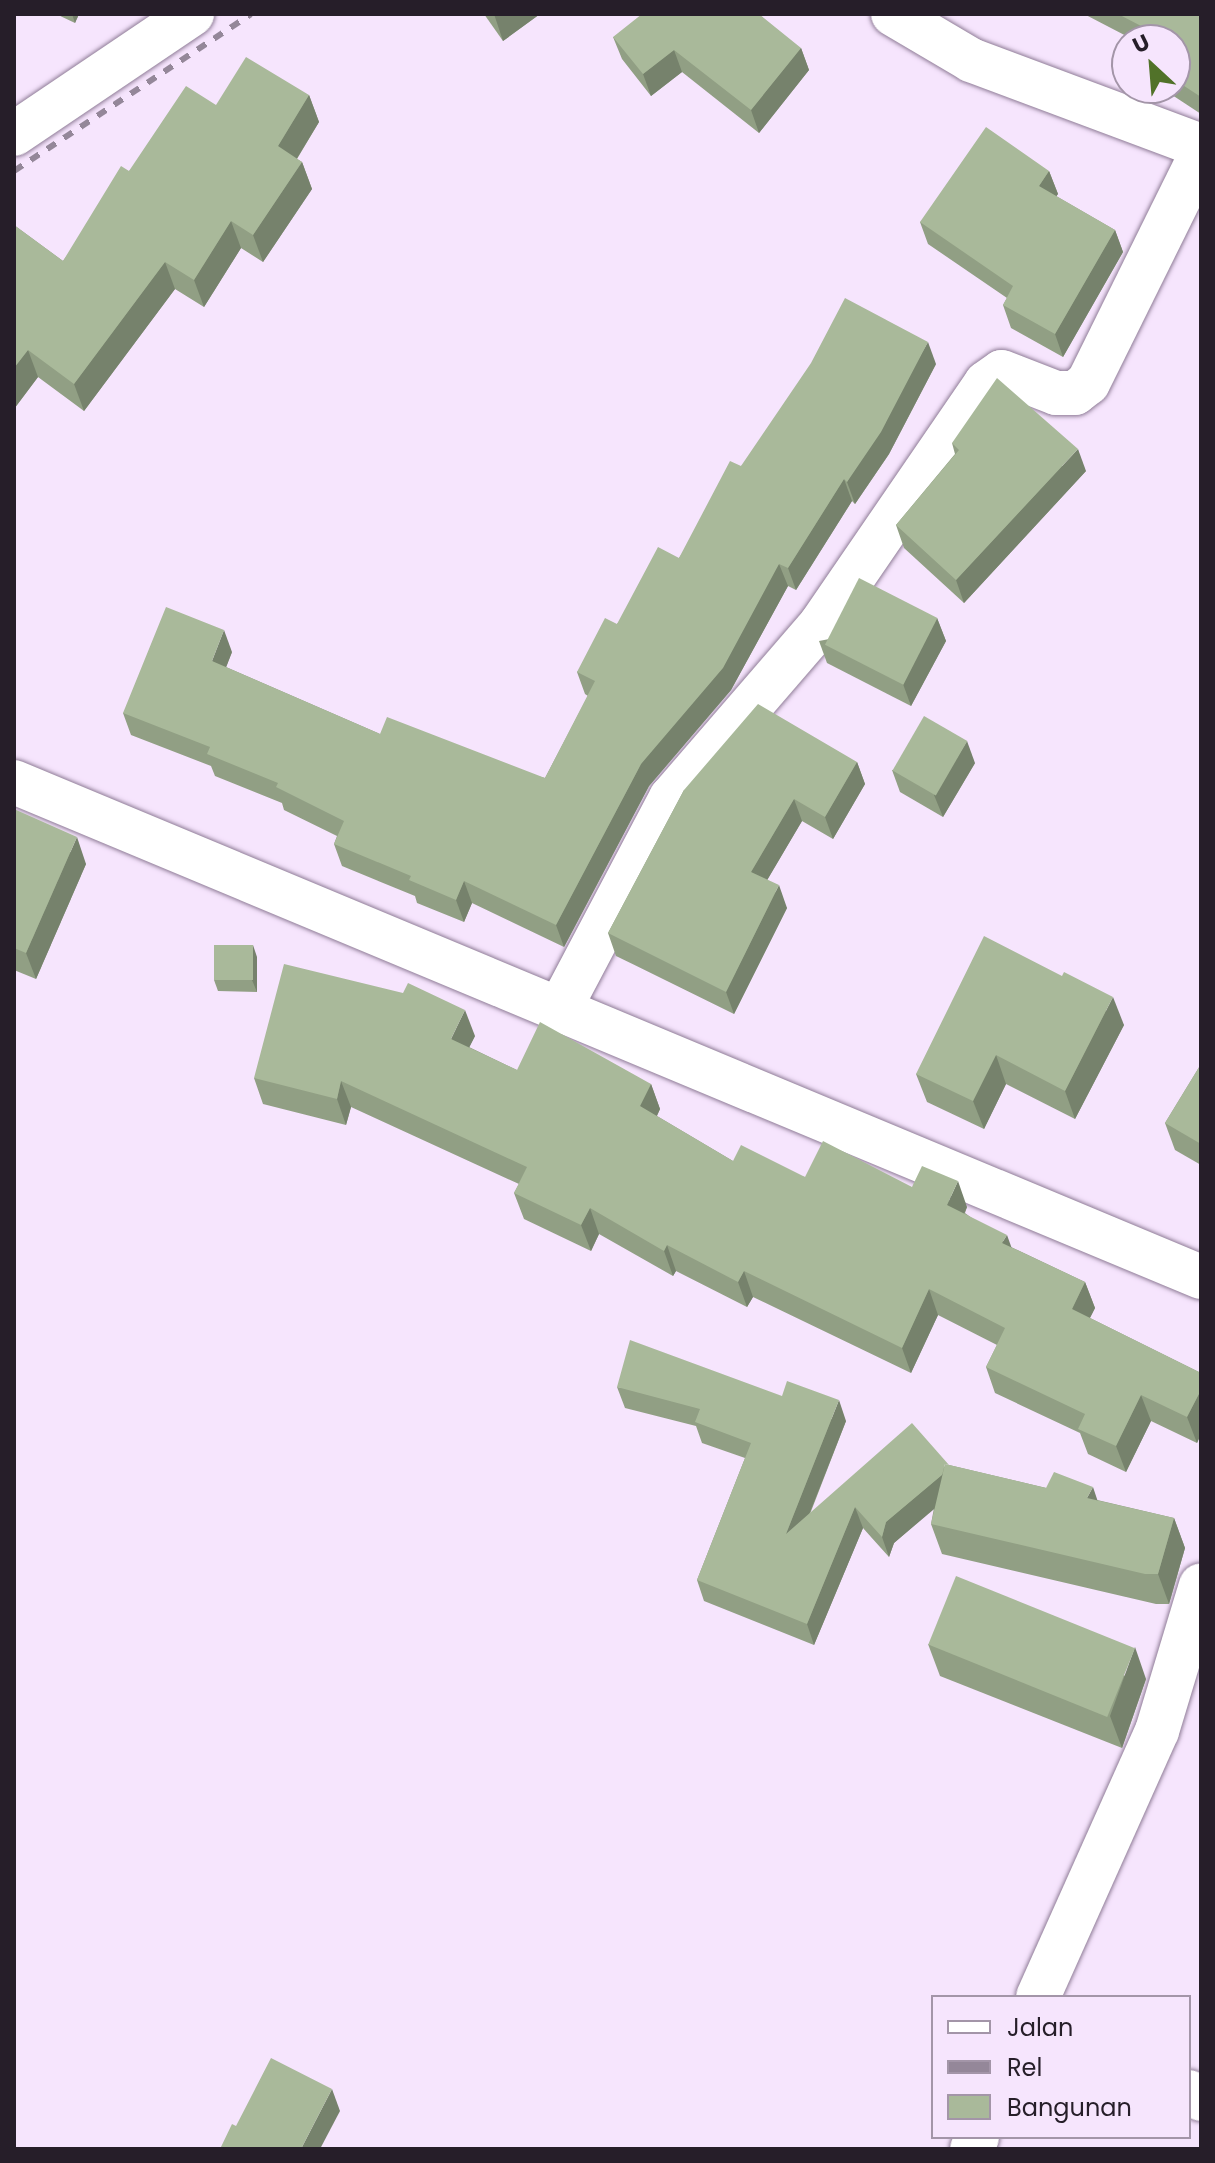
<!DOCTYPE html>
<style>
body{margin:0}
#map{position:relative;width:1215px;height:2163px;overflow:hidden;background:#f6e5fd;font-family:Poppins,sans-serif}
div>[style]{position:absolute}
.roads{filter:drop-shadow(0 0 2px #8f7c97) drop-shadow(0 0 2px #8f7c97)}
.street>*{height:44px;margin:-22px;padding:0 22px;transform-origin:22px;border-radius:22px;background:#fff}
.rail>*{height:6px;margin-top:-3px;transform-origin:0;background:repeating-linear-gradient(90deg,#948799 0 10px,transparent 0 20px)}
.wall>*{inset:0;background:#919f84}
.shaded-wall>*{inset:0;background:#76826c}
.building>*{inset:0;background:#a9b99a;transform-origin:0 0}
span{translate:-50% -50%;white-space:nowrap;text-align:center;line-height:1.15;-webkit-text-stroke:8px #f6e5fd;paint-order:stroke}
.frame{position:absolute;inset:0;border:16px solid #261e29;pointer-events:none}
.legend{position:absolute;left:931px;top:1995px;width:260px;height:144px;box-sizing:border-box;background:#f6e5fd;border:2px solid #a395a8;margin:0;padding:10px 14px;list-style:none;font-size:24px;color:#261e29}
.legend li{display:flex;align-items:center;gap:16px;height:40px}
.legend b{width:40px;border:2px solid #a395a8}
.north{position:absolute;left:1111px;top:24px;width:80px;height:80px;box-sizing:border-box;background:#f6e5fd;border:2px solid #a395a8;border-radius:50%;rotate:334deg;font-size:22px;font-weight:700;line-height:32px;text-align:center;color:#261e29}
.north::after{content:'';display:block;margin:auto;width:28px;height:36px;background:#517229;clip-path:polygon(50% 0,100% 100%,50% 72%,0 100%)}
</style>
<div id="map">
<div class="roads">
<div class="street">
<i style="left:893px;top:14px;width:91px;rotate:30.5deg"></i>
<i style="left:971px;top:60px;width:246px;rotate:20.5deg"></i>
<i style="left:14px;top:134px;width:215px;rotate:-34deg"></i>
<i style="left:14px;top:782px;width:1286px;rotate:22.64deg"></i>
<i style="left:558px;top:1012px;width:242px;rotate:-62.2deg"></i>
<i style="left:671px;top:798px;width:230px;rotate:-49.2deg"></i>
<i style="left:821px;top:624px;width:292px;rotate:-55.6deg"></i>
<i style="left:986px;top:383px;width:19px;rotate:-35deg"></i>
<i style="left:1002px;top:372px;width:58px;rotate:21.3deg"></i>
<i style="left:1056px;top:393px;width:19px"></i>
<i style="left:1075px;top:393px;width:16px;rotate:-38deg"></i>
<i style="left:1088px;top:383px;width:255px;rotate:-63.7deg"></i>
<i style="left:1038px;top:1997px;width:291px;rotate:-65.9deg"></i>
<i style="left:1157px;top:1731px;width:152px;rotate:-73.2deg"></i>
<i style="left:1189px;top:2092px;width:14px;rotate:30deg"></i>
<i style="left:972px;top:2149px;width:13px;rotate:-67deg"></i>
</div>
</div>
<div class="rail">
<i style="left:14px;top:171px;width:284px;rotate:-33.5deg"></i>
</div>
<div class="wall">
<i style="clip-path:polygon(56px 14px,79px 14px,75px 23px)"></i>
<i style="clip-path:polygon(484px 14px,540px 14px,503px 41px)"></i>
<i style="clip-path:polygon(1084px 14px,1201px 14px,1201px 114px,1166px 91px,1165px 88px,1175px 88px,1175px 40px,1134px 40px)"></i>
<i style="clip-path:polygon(613px 37px,801px 48px,809px 70px,759px 133px,682px 72px,651px 96px,622px 59px)"></i>
<i style="clip-path:polygon(309px 95px,319px 122px,297px 159px,302px 162px,312px 189px,263px 262px,241px 248px,204px 307px,175px 289px,84px 411px,38px 377px,14px 409px,14px 225px,63px 261px,129px 171px,216px 105px)"></i>
<i style="clip-path:polygon(1049px 171px,1058px 194px,1056px 196px,1115px 230px,1123px 252px,1063px 357px,1011px 328px,1003px 305px,1007px 298px,928px 244px,920px 222px)"></i>
<i style="clip-path:polygon(936px 364px,889px 454px,855px 504px,852px 501px,796px 590px,788px 586px,731px 690px,649px 786px,564px 947px,472px 903px,464px 922px,417px 903px,415px 896px,342px 866px,334px 844px,337px 836px,284px 810px,282px 803px,215px 776px,211px 766px,131px 735px,123px 713px,232px 652px,226px 667px,380px 734px,545px 778px,588px 696px,585px 694px,577px 672px,617px 624px,679px 558px,741px 466px)"></i>
<i style="clip-path:polygon(952px 443px,1086px 471px,964px 603px,904px 548px,896px 525px,955px 454px)"></i>
<i style="clip-path:polygon(937px 618px,946px 641px,911px 706px,827px 663px,819px 641px)"></i>
<i style="clip-path:polygon(857px 762px,865px 784px,833px 839px,802px 821px,767px 880px,787px 908px,734px 1014px,616px 956px,608px 933px,684px 790px)"></i>
<i style="clip-path:polygon(975px 763px,943px 817px,900px 792px,892px 770px)"></i>
<i style="clip-path:polygon(14px 809px,86px 864px,36px 979px,14px 970px)"></i>
<i style="clip-path:polygon(257px 957px,257px 992px,218px 991px,214px 980px)"></i>
<i style="clip-path:polygon(1062px 976px,1124px 1025px,1075px 1119px,1006px 1084px,984px 1129px,927px 1102px,916px 1074px)"></i>
<i style="clip-path:polygon(475px 1036px,469px 1047px,517px 1070px,651px 1084px,660px 1109px,657px 1116px,733px 1161px,805px 1177px,912px 1187px,967px 1207px,965px 1213px,1011px 1247px,1085px 1282px,1095px 1308px,1090px 1318px,1201px 1373px,1201px 1434px,1197px 1443px,1151px 1421px,1126px 1472px,1088px 1454px,1080px 1433px,995px 1393px,986px 1367px,997px 1345px,938px 1315px,911px 1373px,753px 1297px,747px 1307px,676px 1271px,673px 1276px,599px 1234px,591px 1251px,524px 1219px,514px 1193px,519px 1184px,351px 1107px,346px 1125px,263px 1104px,254px 1078px)"></i>
<i style="clip-path:polygon(1201px 1064px,1201px 1165px,1175px 1150px,1165px 1123px)"></i>
<i style="clip-path:polygon(617px 1387px,846px 1421px,810px 1514px,949px 1465px,1174px 1518px,1185px 1548px,1169px 1604px,1156px 1604px,942px 1554px,931px 1524px,934px 1508px,894px 1543px,889px 1557px,863px 1528px,814px 1645px,704px 1601px,697px 1580px,745px 1458px,702px 1443px,696px 1426px,625px 1408px)"></i>
<i style="clip-path:polygon(928px 1644px,1146px 1679px,1122px 1748px,940px 1676px)"></i>
</div>
<div class="shaded-wall">
<i style="clip-path:polygon(72px 14px,79px 14px,75px 23px)"></i>
<i style="clip-path:polygon(494px 14px,540px 14px,503px 41px)"></i>
<i style="clip-path:polygon(801px 48px,809px 70px,759px 133px,751px 110px)"></i>
<i style="clip-path:polygon(674px 50px,682px 72px,651px 96px,643px 74px)"></i>
<i style="clip-path:polygon(309px 95px,319px 122px,288px 173px,278px 146px)"></i>
<i style="clip-path:polygon(302px 162px,312px 189px,263px 262px,253px 235px)"></i>
<i style="clip-path:polygon(1049px 171px,1058px 194px,1047px 209px,1039px 186px)"></i>
<i style="clip-path:polygon(231px 221px,241px 248px,204px 307px,194px 280px)"></i>
<i style="clip-path:polygon(1115px 230px,1123px 252px,1063px 357px,1055px 334px)"></i>
<i style="clip-path:polygon(165px 262px,175px 289px,84px 411px,74px 384px)"></i>
<i style="clip-path:polygon(928px 342px,936px 364px,889px 454px,855px 504px,847px 482px)"></i>
<i style="clip-path:polygon(28px 350px,38px 377px,14px 409px,14px 368px)"></i>
<i style="clip-path:polygon(1078px 449px,1086px 471px,964px 603px,956px 580px)"></i>
<i style="clip-path:polygon(844px 479px,852px 501px,796px 590px,788px 568px)"></i>
<i style="clip-path:polygon(779px 564px,788px 586px,731px 690px,649px 786px,564px 947px,556px 925px,641px 764px)"></i>
<i style="clip-path:polygon(937px 618px,946px 641px,911px 706px,903px 684px)"></i>
<i style="clip-path:polygon(224px 630px,232px 652px,220px 683px,212px 661px)"></i>
<i style="clip-path:polygon(967px 741px,975px 763px,943px 817px,934px 795px)"></i>
<i style="clip-path:polygon(857px 762px,865px 784px,833px 839px,825px 817px)"></i>
<i style="clip-path:polygon(794px 799px,802px 821px,759px 894px,751px 872px)"></i>
<i style="clip-path:polygon(77px 837px,86px 864px,36px 979px,26px 953px)"></i>
<i style="clip-path:polygon(464px 881px,472px 903px,464px 922px,456px 900px)"></i>
<i style="clip-path:polygon(779px 885px,787px 908px,734px 1014px,726px 992px)"></i>
<i style="clip-path:polygon(253px 945px,257px 957px,257px 992px,252px 980px)"></i>
<i style="clip-path:polygon(1113px 997px,1124px 1025px,1075px 1119px,1065px 1091px)"></i>
<i style="clip-path:polygon(465px 1010px,475px 1036px,461px 1064px,451px 1039px)"></i>
<i style="clip-path:polygon(996px 1055px,1006px 1084px,984px 1129px,973px 1101px)"></i>
<i style="clip-path:polygon(341px 1081px,351px 1107px,346px 1125px,337px 1099px)"></i>
<i style="clip-path:polygon(651px 1084px,660px 1109px,649px 1132px,640px 1106px)"></i>
<i style="clip-path:polygon(958px 1181px,967px 1207px,957px 1230px,947px 1205px)"></i>
<i style="clip-path:polygon(590px 1208px,599px 1234px,591px 1251px,581px 1225px)"></i>
<i style="clip-path:polygon(1007px 1235px,1016px 1260px,1002px 1243px)"></i>
<i style="clip-path:polygon(667px 1245px,676px 1271px,673px 1276px,664px 1251px)"></i>
<i style="clip-path:polygon(744px 1271px,753px 1297px,747px 1307px,738px 1282px)"></i>
<i style="clip-path:polygon(1085px 1282px,1095px 1308px,1081px 1335px,1072px 1309px)"></i>
<i style="clip-path:polygon(929px 1289px,938px 1315px,911px 1373px,902px 1348px)"></i>
<i style="clip-path:polygon(1201px 1390px,1201px 1434px,1197px 1443px,1187px 1417px)"></i>
<i style="clip-path:polygon(1141px 1395px,1151px 1421px,1126px 1472px,1116px 1446px)"></i>
<i style="clip-path:polygon(839px 1400px,846px 1421px,793px 1555px,786px 1534px)"></i>
<i style="clip-path:polygon(951px 1467px,959px 1488px,894px 1543px,889px 1557px,882px 1537px,886px 1522px)"></i>
<i style="clip-path:polygon(1093px 1487px,1103px 1517px,1087px 1498px)"></i>
<i style="clip-path:polygon(855px 1507px,863px 1528px,814px 1645px,807px 1624px)"></i>
<i style="clip-path:polygon(1174px 1518px,1185px 1548px,1169px 1604px,1158px 1574px)"></i>
<i style="clip-path:polygon(1135px 1647px,1146px 1679px,1122px 1748px,1110px 1716px)"></i>
<i style="clip-path:polygon(332px 2089px,340px 2111px,320px 2149px,301px 2149px)"></i>
</div>
<div class="building">
<i style="clip-path:polygon(642px 14px,759px 14px,801px 48px,751px 110px,674px 50px,643px 74px,613px 37px)"></i>
<i style="clip-path:polygon(1118px 14px,1201px 14px,1201px 97px,1175px 80px,1175px 40px,1168px 40px)"></i>
<i style="clip-path:polygon(246px 57px,309px 95px,278px 146px,302px 162px,253px 235px,231px 221px,194px 280px,165px 262px,74px 384px,28px 350px,14px 368px,14px 225px,63px 261px,121px 166px,129px 171px,186px 86px,216px 105px)"></i>
<i style="clip-path:polygon(986px 127px,1049px 171px,1039px 186px,1115px 230px,1055px 334px,1003px 305px,1013px 286px,920px 222px)"></i>
<i style="clip-path:polygon(845px 298px,928px 342px,881px 432px,847px 482px,844px 479px,788px 568px,779px 564px,723px 668px,641px 764px,556px 925px,464px 881px,456px 900px,409px 880px,411px 876px,334px 844px,344px 821px,276px 787px,278px 783px,207px 754px,210px 747px,123px 713px,166px 607px,224px 630px,212px 661px,380px 734px,387px 717px,545px 778px,595px 681px,577px 672px,605px 618px,617px 624px,658px 547px,679px 558px,730px 461px,741px 466px,811px 363px)"></i>
<i style="clip-path:polygon(997px 378px,1078px 449px,956px 580px,896px 525px,959px 450px,952px 443px)"></i>
<i style="left:859px;top:578px;width:88px;height:75px;rotate:27deg"></i>
<i style="clip-path:polygon(758px 704px,857px 762px,825px 817px,794px 799px,751px 872px,779px 885px,726px 992px,608px 933px,684px 790px)"></i>
<i style="left:924px;top:716px;width:50px;height:63px;rotate:30deg"></i>
<i style="clip-path:polygon(14px 809px,77px 837px,26px 953px,14px 948px)"></i>
<i style="clip-path:polygon(984px 936px,1062px 976px,1064px 972px,1113px 997px,1065px 1091px,996px 1055px,973px 1101px,916px 1074px)"></i>
<i style="left:214px;top:945px;width:39px;height:35px"></i>
<i style="clip-path:polygon(284px 964px,403px 993px,408px 983px,465px 1010px,451px 1039px,517px 1070px,540px 1022px,651px 1084px,640px 1106px,733px 1161px,741px 1145px,805px 1177px,823px 1141px,912px 1187px,922px 1166px,958px 1181px,947px 1205px,1007px 1235px,1002px 1243px,1085px 1282px,1072px 1309px,1201px 1373px,1201px 1390px,1187px 1417px,1141px 1395px,1116px 1446px,1078px 1429px,1085px 1414px,986px 1367px,1005px 1328px,929px 1289px,902px 1348px,744px 1271px,738px 1282px,667px 1245px,664px 1251px,590px 1208px,581px 1225px,514px 1193px,527px 1167px,341px 1081px,337px 1099px,254px 1078px)"></i>
<i style="clip-path:polygon(1201px 1064px,1201px 1144px,1165px 1123px)"></i>
<i style="clip-path:polygon(630px 1340px,782px 1396px,787px 1381px,839px 1400px,786px 1534px,912px 1423px,949px 1465px,945px 1464px,942px 1475px,886px 1522px,882px 1537px,855px 1507px,807px 1624px,697px 1580px,751px 1443px,695px 1422px,700px 1409px,617px 1387px)"></i>
<i style="clip-path:polygon(945px 1464px,1046px 1488px,1054px 1472px,1093px 1487px,1087px 1498px,1174px 1518px,1158px 1574px,1145px 1574px,931px 1524px)"></i>
<i style="left:956px;top:1576px;width:193px;height:74px;rotate:22deg"></i>
<i style="clip-path:polygon(271px 2058px,332px 2089px,301px 2149px,220px 2149px,232px 2124px,236px 2126px)"></i>
</div>
<div class="frame"></div>
<ul class="legend">
<li><b style="height:10px;background:#fff"></b>Jalan</li>
<li><b style="height:10px;background:#948799"></b>Rel</li>
<li><b style="height:22px;background:#a9b99a"></b>Bangunan</li>
</ul>
<div class="north">U</div>
</div>
